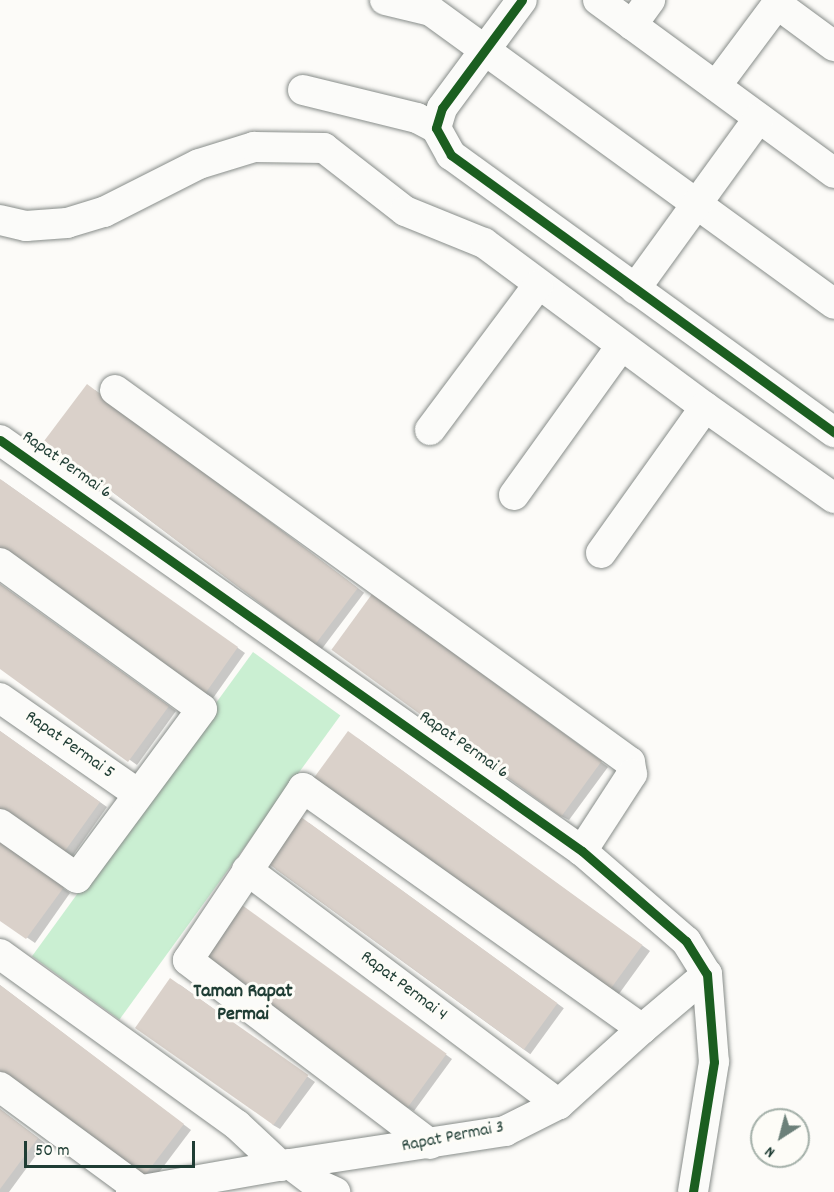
<!DOCTYPE html>
<style>
body{margin:0}
#map{position:relative;width:834px;height:1192px;overflow:hidden;background:#fcfbf8;font-family:Dekko,sans-serif}
div>[style]{position:absolute}
.green>*{inset:0;background:#caefd2;transform-origin:0 0}
.shadow>*{inset:0;background:#0003;transform-origin:0 0}
.building>*{inset:0;background:#dad1ca;transform-origin:0 0}
.roads{filter:drop-shadow(0 0 2px #888d8a) drop-shadow(0 0 2px #888d8a)}
.minor>*{height:30px;margin:-15px;padding:0 15px;transform-origin:15px;border-radius:15px;background:#fbfbf9}
.cycleway>*{height:9px;margin:-4.5px;padding:0 4.5px;transform-origin:4.5px;border-radius:4.5px;background:#1b5e20}
span{translate:-50% -50%;white-space:nowrap;text-align:center;line-height:1.15;-webkit-text-stroke:6px #fdfcf7;paint-order:stroke}
.street-label{font-size:18px;color:#1f3d34}
.neighbourhood-label{font-size:20px;color:#1f3d34;font-weight:700}
.north{position:absolute;left:750px;top:1108px;width:60px;height:60px;box-sizing:border-box;background:#fdfcf7;border:2px solid #a4b0a9;border-radius:50%;rotate:216deg;font-size:16px;font-weight:700;line-height:24px;text-align:center;color:#1f3d34}
.north::after{content:'';display:block;margin:auto;width:21px;height:27px;background:#6c8079;clip-path:polygon(50% 0,100% 100%,50% 72%,0 100%)}
.scale{position:absolute;left:24px;top:1141px;width:171px;height:27px;box-sizing:border-box;border:3px solid #1f3d34;border-top:0;padding-left:8px;font-size:18px;line-height:21px;white-space:nowrap;color:#1f3d34;-webkit-text-stroke:4px #fdfcf7;paint-order:stroke}
</style>
<div id="map">
<div class="green">
<i style="left:253px;top:652px;width:108px;height:376px;rotate:36deg"></i>
</div>
<div class="shadow">
<i style="left:95px;top:390px;width:337px;height:71px;rotate:37deg"></i>
<i style="clip-path:polygon(0 479px,245px 653px,211px 701px)"></i>
<i style="clip-path:polygon(0 584px,176px 711px,137px 765px,0 667px)"></i>
<i style="clip-path:polygon(380px 600px,608px 767px,569px 820px,561px 816px)"></i>
<i style="clip-path:polygon(0 731px,107px 807px,71px 858px,0 808px)"></i>
<i style="clip-path:polygon(356px 737px,650px 951px,616px 998px)"></i>
<i style="left:309px;top:823px;width:315px;height:57px;rotate:36deg"></i>
<i style="clip-path:polygon(0 842px,70px 893px,35px 943px,0 919px)"></i>
<i style="clip-path:polygon(250px 912px,452px 1059px,414px 1111px,407px 1107px)"></i>
<i style="clip-path:polygon(179px 984px,315px 1082px,280px 1129px,273px 1125px)"></i>
<i style="clip-path:polygon(0 985px,191px 1130px,151px 1183px,0 1069px)"></i>
<i style="clip-path:polygon(0 1109px,45px 1143px,9px 1192px,0 1192px)"></i>
</div>
<div class="building">
<i style="left:87px;top:384px;width:339px;height:71px;rotate:37deg"></i>
<i style="clip-path:polygon(0 479px,238px 647px,202px 698px,0 555px)"></i>
<i style="clip-path:polygon(0 584px,169px 706px,128px 762px,0 669px)"></i>
<i style="left:372px;top:594px;width:284px;height:69px;rotate:36deg"></i>
<i style="clip-path:polygon(0 731px,100px 802px,62px 855px,0 810px)"></i>
<i style="left:348px;top:731px;width:364px;height:61px;rotate:36deg"></i>
<i style="left:301px;top:817px;width:317px;height:57px;rotate:36deg"></i>
<i style="clip-path:polygon(0 841px,64px 887px,26px 939px,0 921px)"></i>
<i style="left:242px;top:905px;width:253px;height:68px;rotate:36deg"></i>
<i style="left:170px;top:978px;width:169px;height:61px;rotate:35deg"></i>
<i style="clip-path:polygon(0 985px,184px 1124px,142px 1179px,0 1071px)"></i>
<i style="clip-path:polygon(0 1109px,38px 1138px,0 1189px)"></i>
</div>
<div class="roads">
<div class="minor">
<i style="left:385px;top:0;width:47px;rotate:13.4deg"></i>
<i style="left:431px;top:11px;width:498px;rotate:36deg"></i>
<i style="left:598px;top:0;width:293px;rotate:36.2deg"></i>
<i style="left:777px;top:4px;width:71px;rotate:36.4deg"></i>
<i style="left:632px;top:25px;width:31px;rotate:-54deg"></i>
<i style="left:716px;top:86px;width:107px;rotate:-53.3deg"></i>
<i style="left:303px;top:90px;width:117px;rotate:13.8deg"></i>
<i style="left:417px;top:118px;width:21px;rotate:28deg"></i>
<i style="left:436px;top:128px;width:31px;rotate:61deg"></i>
<i style="left:451px;top:155px;width:473px;rotate:35.9deg"></i>
<i style="left:436px;top:128px;width:21px;rotate:-73deg"></i>
<i style="left:442px;top:108px;width:134px;rotate:-53.5deg"></i>
<i style="left:0;top:220px;width:27px;rotate:13deg"></i>
<i style="left:26px;top:226px;width:41px;rotate:-4.2deg"></i>
<i style="left:67px;top:223px;width:39px;rotate:-17deg"></i>
<i style="left:104px;top:212px;width:106px;rotate:-26.8deg"></i>
<i style="left:199px;top:164px;width:58px;rotate:-17.2deg"></i>
<i style="left:254px;top:147px;width:70px;rotate:0.8deg"></i>
<i style="left:324px;top:148px;width:103px;rotate:37.9deg"></i>
<i style="left:405px;top:211px;width:85px;rotate:22.1deg"></i>
<i style="left:484px;top:243px;width:275px;rotate:36.6deg"></i>
<i style="left:705px;top:407px;width:158px;rotate:35.2deg"></i>
<i style="left:635px;top:289px;width:211px;rotate:-54.1deg"></i>
<i style="left:115px;top:390px;width:635px;rotate:35.84deg"></i>
<i style="left:630px;top:762px;width:12px;rotate:81deg"></i>
<i style="left:632px;top:774px;width:92px;rotate:123deg"></i>
<i style="left:430px;top:430px;width:181px;rotate:-53.3deg"></i>
<i style="left:0;top:440px;width:712px;rotate:35.23deg"></i>
<i style="left:582px;top:851px;width:138px;rotate:40.9deg"></i>
<i style="left:686px;top:941px;width:39px;rotate:58deg"></i>
<i style="left:707px;top:974px;width:88px;rotate:85.5deg"></i>
<i style="left:714px;top:1062px;width:132px;rotate:99.2deg"></i>
<i style="left:514px;top:495px;width:183px;rotate:-54.3deg"></i>
<i style="left:601px;top:553px;width:179px;rotate:-54.5deg"></i>
<i style="left:0;top:563px;width:249px;rotate:35.9deg"></i>
<i style="left:202px;top:709px;width:210px;rotate:126.5deg"></i>
<i style="left:77px;top:878px;width:94px;rotate:-145deg"></i>
<i style="left:0;top:698px;width:168px;rotate:34.8deg"></i>
<i style="left:247px;top:870px;width:390px;rotate:36.9deg"></i>
<i style="left:0;top:954px;width:292px;rotate:35.8deg"></i>
<i style="left:237px;top:1125px;width:60px;rotate:43deg"></i>
<i style="left:0;top:1087px;width:174px;rotate:36.3deg"></i>
<i style="left:430px;top:1144px;width:304px;rotate:-142.8deg"></i>
<i style="left:188px;top:960px;width:207px;rotate:-56.2deg"></i>
<i style="left:303px;top:788px;width:416px;rotate:35.4deg"></i>
<i style="left:290px;top:1164px;width:34px;rotate:37deg"></i>
<i style="left:317px;top:1184px;width:20px;rotate:24deg"></i>
<i style="left:131px;top:1192px;width:161px;rotate:-10deg"></i>
<i style="left:290px;top:1164px;width:218px;rotate:-8.7deg"></i>
<i style="left:505px;top:1131px;width:60px;rotate:-26.6deg"></i>
<i style="left:559px;top:1104px;width:112px;rotate:-42.1deg"></i>
<i style="left:642px;top:1029px;width:85px;rotate:-40.2deg"></i>
</div>
</div>
<div class="cycleway">
<i style="left:522px;top:0;width:134px;rotate:126.5deg"></i>
<i style="left:442px;top:108px;width:21px;rotate:107deg"></i>
<i style="left:436px;top:128px;width:31px;rotate:61deg"></i>
<i style="left:451px;top:155px;width:473px;rotate:35.9deg"></i>
<i style="left:0;top:440px;width:712px;rotate:35.23deg"></i>
<i style="left:582px;top:851px;width:138px;rotate:40.9deg"></i>
<i style="left:686px;top:941px;width:39px;rotate:58deg"></i>
<i style="left:707px;top:974px;width:88px;rotate:85.5deg"></i>
<i style="left:714px;top:1062px;width:132px;rotate:99.2deg"></i>
</div>
<div class="street-label">
<span style="left:66px;top:466px;rotate:35deg">Rapat Permai 6</span>
<span style="left:69px;top:746px;rotate:35deg">Rapat Permai 5</span>
<span style="left:463px;top:746px;rotate:35deg">Rapat Permai 6</span>
<span style="left:403px;top:987px;rotate:37deg">Rapat Permai 4</span>
<span style="left:453px;top:1138px;rotate:-11deg">Rapat Permai 3</span>
</div>
<div class="neighbourhood-label">
<span style="left:243px;top:1004px">Taman Rapat<br>Permai</span>
</div>
<div class="north">N</div>
<div class="scale">50 m</div>
</div>
